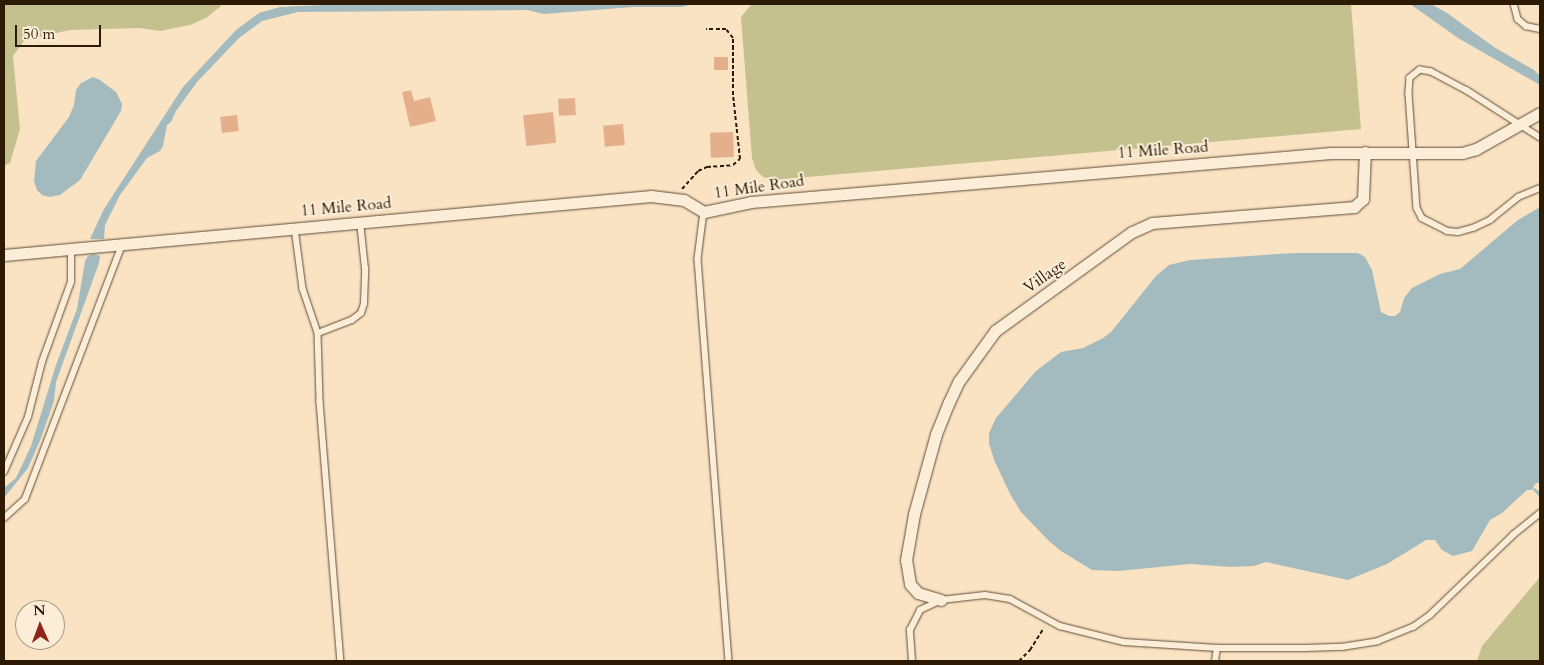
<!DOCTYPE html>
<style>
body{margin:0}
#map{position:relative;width:1544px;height:665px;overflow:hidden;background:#f9e3c3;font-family:Cardo,serif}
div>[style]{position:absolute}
.green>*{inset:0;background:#c5c18f}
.water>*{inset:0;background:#a3bbbe}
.stream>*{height:3px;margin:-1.5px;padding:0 1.5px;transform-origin:1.5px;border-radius:1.5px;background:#a3bbbe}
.building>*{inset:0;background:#e4b08c;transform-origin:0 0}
.path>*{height:2px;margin-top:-1px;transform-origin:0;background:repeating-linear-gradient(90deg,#2c1a04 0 4px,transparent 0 6.5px)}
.roads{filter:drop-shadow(0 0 1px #5f4c34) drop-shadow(0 0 1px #5f4c34)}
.service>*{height:5.5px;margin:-2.75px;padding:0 2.75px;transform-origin:2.75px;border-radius:2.75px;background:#fbedd8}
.minor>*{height:11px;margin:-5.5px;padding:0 5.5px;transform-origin:5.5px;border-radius:5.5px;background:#fbedd8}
span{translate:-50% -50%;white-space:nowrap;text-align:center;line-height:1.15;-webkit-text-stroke:4px #fbedd8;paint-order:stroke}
.street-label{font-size:16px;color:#2c1a04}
.frame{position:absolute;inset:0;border:5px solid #2c1a04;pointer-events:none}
.north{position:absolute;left:15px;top:600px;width:50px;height:50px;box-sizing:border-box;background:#fbedd8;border:1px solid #a89983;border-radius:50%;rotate:358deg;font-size:14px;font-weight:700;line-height:20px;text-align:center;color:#2c1a04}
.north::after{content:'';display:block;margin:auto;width:18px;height:22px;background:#8f2418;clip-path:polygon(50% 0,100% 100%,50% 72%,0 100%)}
.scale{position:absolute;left:15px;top:25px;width:86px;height:22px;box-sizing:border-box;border:2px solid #2c1a04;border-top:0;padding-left:6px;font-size:15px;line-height:18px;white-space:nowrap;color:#2c1a04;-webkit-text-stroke:4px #fbedd8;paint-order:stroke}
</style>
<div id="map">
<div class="green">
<i style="clip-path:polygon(4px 4px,221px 4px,221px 6px,206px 18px,190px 25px,160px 31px,140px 28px,69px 30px,24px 41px,13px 56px,20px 129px,10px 163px,4px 166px)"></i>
<i style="clip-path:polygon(752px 4px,1351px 4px,1361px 129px,773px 180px,763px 177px,756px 170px,752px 158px,741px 17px)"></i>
<i style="clip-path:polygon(1540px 577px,1540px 661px,1477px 661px,1482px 646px)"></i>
</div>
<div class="water">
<i style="clip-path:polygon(347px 4px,692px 4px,682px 7px,633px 7px,544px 14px,527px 10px,298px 12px,262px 21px,239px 38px,197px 82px,176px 111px,171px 122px,167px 125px,163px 146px,160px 151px,147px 158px,120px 195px,105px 225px,104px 239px,90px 239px,104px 209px,183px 87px,236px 30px,259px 13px,280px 7px)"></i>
<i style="clip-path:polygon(1410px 4px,1431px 4px,1447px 13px,1494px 47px,1534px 70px,1540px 76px,1540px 85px,1458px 38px)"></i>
<i style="clip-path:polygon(93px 77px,100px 80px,116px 92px,122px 104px,121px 111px,80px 180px,60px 195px,50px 197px,42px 195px,37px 190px,34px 181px,36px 161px,69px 117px,74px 105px,76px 90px,81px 83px)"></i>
<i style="clip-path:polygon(1540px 207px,1540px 482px,1535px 484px,1532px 490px,1527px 490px,1502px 513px,1490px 520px,1472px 551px,1453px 556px,1442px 550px,1435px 540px,1426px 540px,1387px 564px,1348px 580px,1266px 562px,1254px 566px,1230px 567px,1190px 564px,1118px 571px,1092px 570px,1061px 551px,1049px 541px,1021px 512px,1010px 494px,995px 462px,989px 444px,989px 433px,996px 418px,1036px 371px,1061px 352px,1083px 348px,1103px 338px,1111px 332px,1156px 276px,1169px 265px,1190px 260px,1294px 253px,1358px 253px,1365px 257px,1372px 270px,1381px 312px,1389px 316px,1395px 316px,1400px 312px,1404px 298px,1412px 288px,1440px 274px,1460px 269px,1518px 220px)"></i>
<i style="clip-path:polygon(94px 254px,100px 256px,99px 263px,56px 382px,54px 401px,41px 438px,28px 468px,4px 498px,4px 488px,16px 478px,31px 446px,56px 365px,77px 309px,85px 261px,88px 256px)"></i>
</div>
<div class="stream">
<i style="left:1534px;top:489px;width:8px;rotate:45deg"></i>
</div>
<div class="building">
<i style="left:714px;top:57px;width:14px;height:13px"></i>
<i style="clip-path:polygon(411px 90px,414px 101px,430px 97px,436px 121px,410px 127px,402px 92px)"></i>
<i style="left:575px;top:98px;width:17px;height:17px;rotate:87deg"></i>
<i style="left:553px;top:112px;width:31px;height:30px;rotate:84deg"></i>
<i style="left:237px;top:115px;width:16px;height:17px;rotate:83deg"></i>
<i style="left:623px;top:124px;width:21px;height:20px;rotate:85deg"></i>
<i style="left:733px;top:132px;width:25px;height:23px;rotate:88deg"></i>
</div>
<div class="path">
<i style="left:682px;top:189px;width:24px;rotate:-48deg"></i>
<i style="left:698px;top:171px;width:10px;rotate:-24deg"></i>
<i style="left:707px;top:167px;width:26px;rotate:-4deg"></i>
<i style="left:733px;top:165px;width:9px;rotate:-41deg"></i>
<i style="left:740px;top:159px;width:64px;rotate:-96.2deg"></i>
<i style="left:733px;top:95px;width:57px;rotate:-90deg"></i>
<i style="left:733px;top:38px;width:11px;rotate:-128deg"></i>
<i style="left:726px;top:29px;width:20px;rotate:180deg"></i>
<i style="left:1019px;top:661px;width:16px;rotate:-45deg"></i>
<i style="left:1030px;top:650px;width:26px;rotate:-58deg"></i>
</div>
<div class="roads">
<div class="service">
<i style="left:1514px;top:4px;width:16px;rotate:75deg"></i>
<i style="left:1518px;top:19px;width:11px;rotate:41deg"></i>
<i style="left:1526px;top:26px;width:14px;rotate:12deg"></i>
<i style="left:1540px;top:138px;width:87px;rotate:-147.2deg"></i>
<i style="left:1467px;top:91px;width:41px;rotate:-152.2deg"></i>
<i style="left:1431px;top:72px;width:11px;rotate:-170deg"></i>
<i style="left:1420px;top:70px;width:13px;rotate:141deg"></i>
<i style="left:1410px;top:78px;width:16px;rotate:94deg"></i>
<i style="left:1409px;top:94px;width:114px;rotate:86deg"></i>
<i style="left:1417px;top:208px;width:11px;rotate:63deg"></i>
<i style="left:1422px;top:218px;width:28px;rotate:27deg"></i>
<i style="left:1447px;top:231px;width:11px;rotate:5deg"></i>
<i style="left:1458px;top:232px;width:16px;rotate:-15deg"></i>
<i style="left:1473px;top:228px;width:19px;rotate:-25deg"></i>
<i style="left:1490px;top:220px;width:36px;rotate:-39deg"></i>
<i style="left:1518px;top:197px;width:24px;rotate:-22deg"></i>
<i style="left:704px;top:212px;width:47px;rotate:97.3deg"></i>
<i style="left:698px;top:259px;width:403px;rotate:85.6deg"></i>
<i style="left:295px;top:228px;width:62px;rotate:82.5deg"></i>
<i style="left:303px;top:289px;width:46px;rotate:71.2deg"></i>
<i style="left:318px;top:333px;width:69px;rotate:88.3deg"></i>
<i style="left:320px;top:402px;width:260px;rotate:85.4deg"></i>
<i style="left:318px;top:333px;width:36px;rotate:-21deg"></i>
<i style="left:352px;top:320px;width:11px;rotate:-38deg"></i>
<i style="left:361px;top:313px;width:9px;rotate:-72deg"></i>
<i style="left:364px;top:304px;width:35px;rotate:-88deg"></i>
<i style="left:365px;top:269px;width:47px;rotate:-96.1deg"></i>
<i style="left:4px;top:472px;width:60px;rotate:-66.4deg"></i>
<i style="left:28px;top:417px;width:57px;rotate:-75.7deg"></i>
<i style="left:42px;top:362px;width:85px;rotate:-70.1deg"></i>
<i style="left:71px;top:282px;width:34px;rotate:-90deg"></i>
<i style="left:4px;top:518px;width:28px;rotate:-42deg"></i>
<i style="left:25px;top:499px;width:274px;rotate:-69.1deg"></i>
<i style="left:912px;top:661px;width:31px;rotate:-94deg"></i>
<i style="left:910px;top:630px;width:22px;rotate:-63deg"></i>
<i style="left:920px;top:610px;width:23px;rotate:-25deg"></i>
<i style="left:941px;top:600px;width:44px;rotate:-6.5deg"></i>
<i style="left:985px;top:595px;width:25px;rotate:9deg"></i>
<i style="left:1010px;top:599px;width:57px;rotate:28.4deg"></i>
<i style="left:1060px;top:626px;width:66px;rotate:14deg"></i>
<i style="left:1124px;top:642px;width:93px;rotate:3.7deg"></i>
<i style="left:1217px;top:648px;width:89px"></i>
<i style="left:1306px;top:648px;width:36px;rotate:-2deg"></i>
<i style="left:1342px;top:647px;width:36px;rotate:-9deg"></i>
<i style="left:1378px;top:641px;width:38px;rotate:-22deg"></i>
<i style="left:1413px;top:627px;width:21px;rotate:-35deg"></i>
<i style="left:1430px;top:615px;width:115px;rotate:-43.9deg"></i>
<i style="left:1513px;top:535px;width:35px;rotate:-39deg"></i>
<i style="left:1215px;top:661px;width:13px;rotate:-81deg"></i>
</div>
<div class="minor">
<i style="left:4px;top:255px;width:650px;rotate:-5.21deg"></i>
<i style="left:651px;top:196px;width:33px;rotate:7deg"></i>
<i style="left:684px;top:200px;width:23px;rotate:31deg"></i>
<i style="left:704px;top:212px;width:48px;rotate:-12deg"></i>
<i style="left:751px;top:202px;width:582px;rotate:-4.83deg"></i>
<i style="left:1331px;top:153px;width:131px"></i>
<i style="left:1462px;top:153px;width:15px;rotate:-16deg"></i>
<i style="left:1476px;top:149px;width:73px;rotate:-29.4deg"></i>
<i style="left:941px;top:600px;width:24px;rotate:-163deg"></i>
<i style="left:918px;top:593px;width:12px;rotate:-132deg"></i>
<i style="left:910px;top:584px;width:24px;rotate:-99deg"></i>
<i style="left:906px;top:560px;width:47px;rotate:-80.1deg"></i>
<i style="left:914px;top:514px;width:83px;rotate:-74.6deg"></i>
<i style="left:936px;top:434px;width:35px;rotate:-68deg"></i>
<i style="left:949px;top:402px;width:23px;rotate:-65deg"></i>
<i style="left:959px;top:381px;width:62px;rotate:-54.2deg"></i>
<i style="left:995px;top:331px;width:169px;rotate:-35.9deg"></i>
<i style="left:1132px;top:232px;width:22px;rotate:-24deg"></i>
<i style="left:1152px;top:223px;width:203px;rotate:-4.5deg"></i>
<i style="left:1354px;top:207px;width:12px;rotate:-42deg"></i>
<i style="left:1363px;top:199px;width:47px;rotate:-87.6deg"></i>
</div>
</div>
<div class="street-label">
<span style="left:1163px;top:150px;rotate:-4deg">11 Mile Road</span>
<span style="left:759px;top:187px;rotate:-8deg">11 Mile Road</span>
<span style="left:346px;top:207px;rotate:-5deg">11 Mile Road</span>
<span style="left:1045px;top:276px;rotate:-35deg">Village</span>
</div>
<div class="frame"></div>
<div class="north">N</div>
<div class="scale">50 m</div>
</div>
